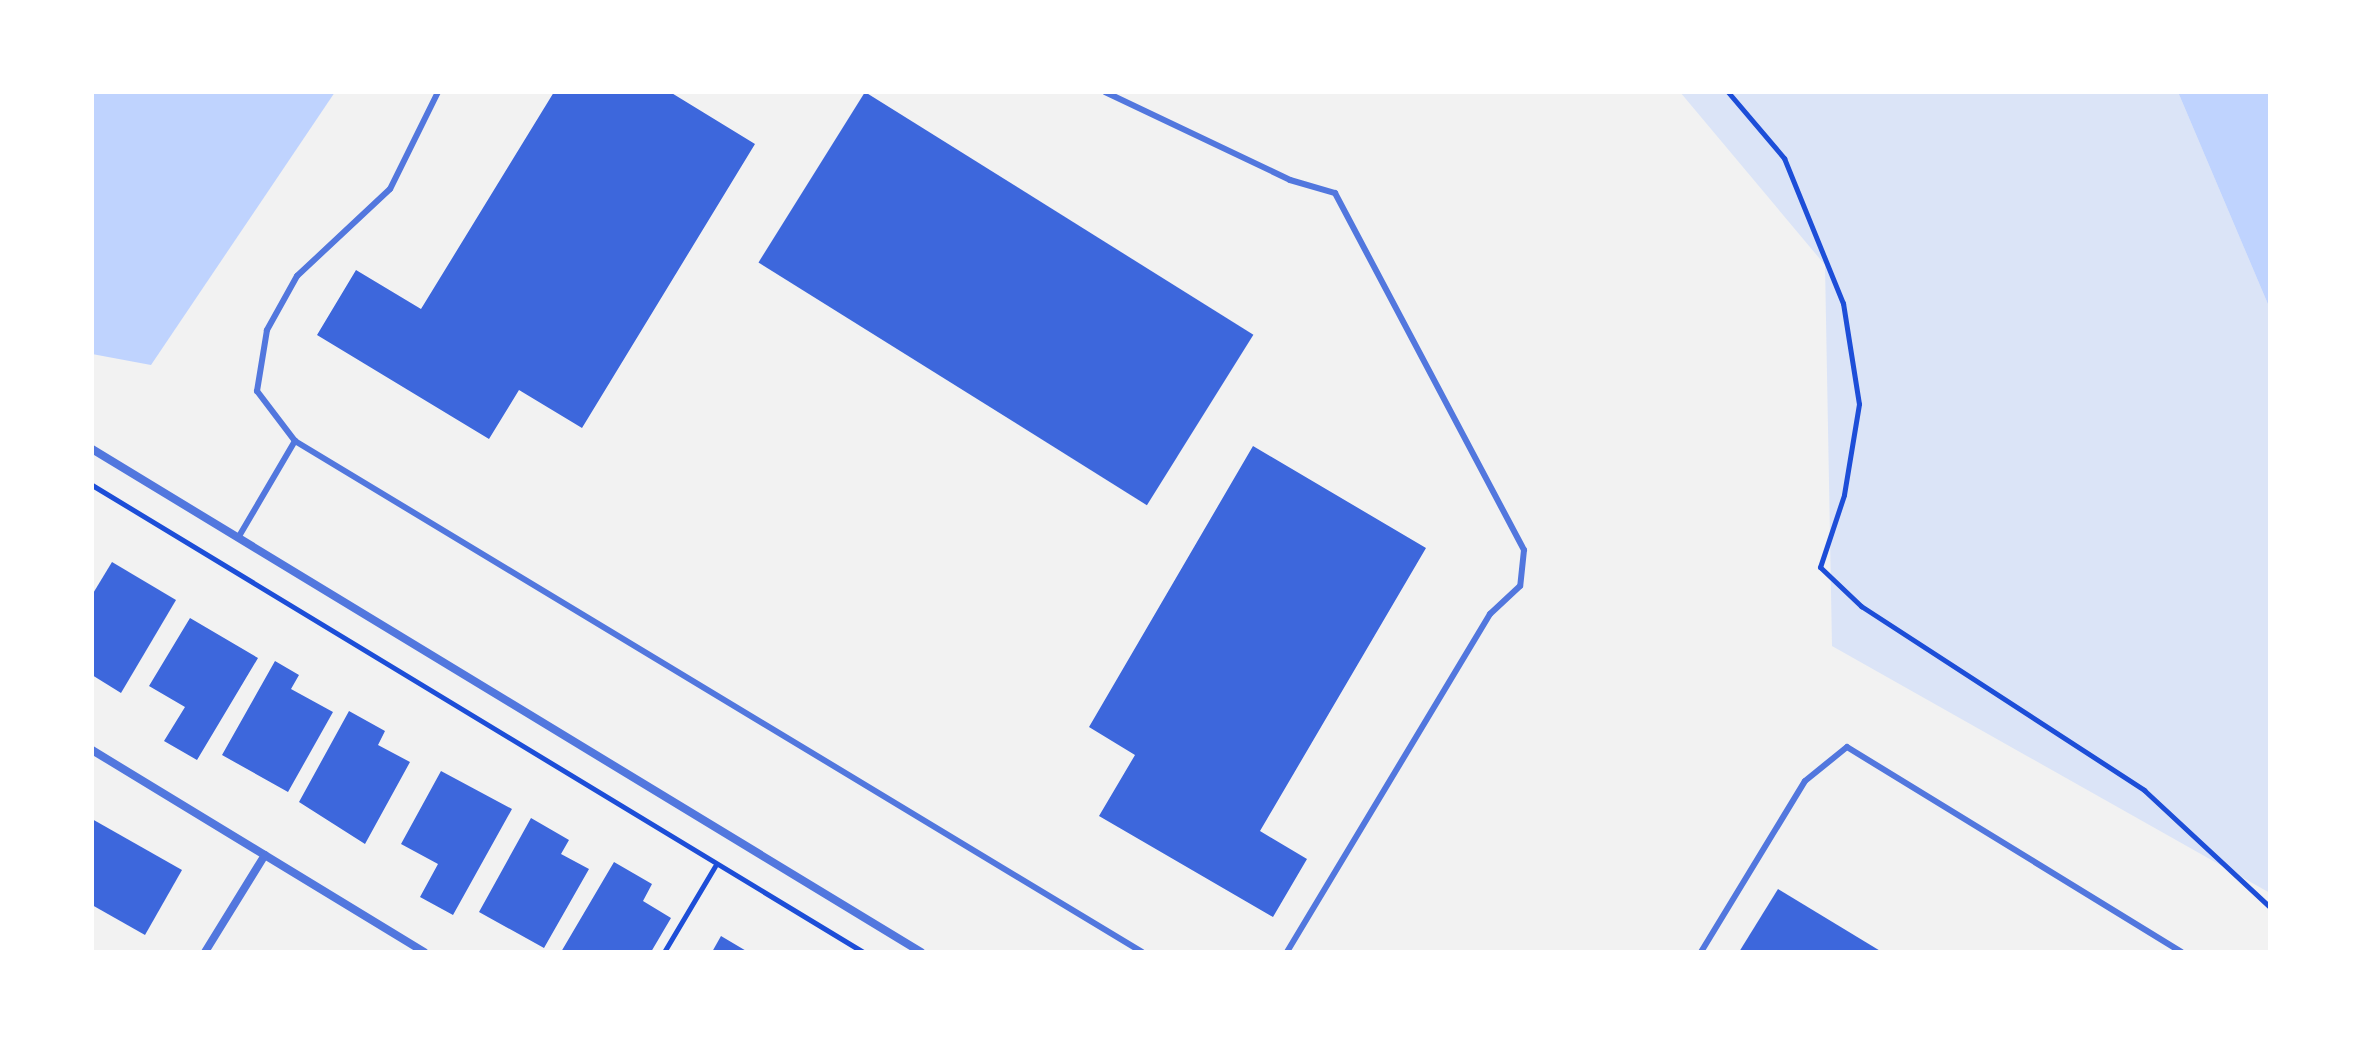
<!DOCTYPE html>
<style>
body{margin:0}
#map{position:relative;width:2362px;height:1044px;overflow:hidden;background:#f2f2f2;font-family:"PT Serif",serif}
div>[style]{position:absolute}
.green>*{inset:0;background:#dbe4f7}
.water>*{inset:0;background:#bfd3fe}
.building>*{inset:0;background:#3d67dc;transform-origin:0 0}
.path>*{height:5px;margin:-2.5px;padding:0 2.5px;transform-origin:2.5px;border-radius:2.5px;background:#1d4ed8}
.service>*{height:6px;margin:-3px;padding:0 3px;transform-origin:3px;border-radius:3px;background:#5277de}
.minor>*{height:8px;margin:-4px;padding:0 4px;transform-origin:4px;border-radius:4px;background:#5277de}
span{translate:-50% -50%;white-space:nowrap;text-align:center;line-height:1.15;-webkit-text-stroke:6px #fff;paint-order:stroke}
.frame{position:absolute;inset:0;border:94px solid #fff;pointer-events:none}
</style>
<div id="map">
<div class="green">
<i style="clip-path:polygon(1680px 92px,2178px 92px,2270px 309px,2270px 893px,1832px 646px,1825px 265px)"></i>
</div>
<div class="water">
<i style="clip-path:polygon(92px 92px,335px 92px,151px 365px,92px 354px)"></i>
<i style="clip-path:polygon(2178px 92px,2270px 92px,2270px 309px)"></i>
</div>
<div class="building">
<i style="clip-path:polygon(554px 92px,670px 92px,755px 144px,582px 428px,519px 390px,489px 439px,317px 335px,356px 270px,421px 309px)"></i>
<i style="left:865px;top:92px;width:458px;height:201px;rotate:32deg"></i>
<i style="clip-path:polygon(1253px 446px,1426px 548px,1260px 831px,1307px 859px,1273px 917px,1099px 816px,1135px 755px,1089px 727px)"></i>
<i style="clip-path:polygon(112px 562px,176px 600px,121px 693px,92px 675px,92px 595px)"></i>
<i style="clip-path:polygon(190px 618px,258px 658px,197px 760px,164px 741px,185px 707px,149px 686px)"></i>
<i style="clip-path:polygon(275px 661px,299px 675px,291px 689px,333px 712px,288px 792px,222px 755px)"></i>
<i style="clip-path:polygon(349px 711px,385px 731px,378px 745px,410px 762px,365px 844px,299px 802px)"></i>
<i style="clip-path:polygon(441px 771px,512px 809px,453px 915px,420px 897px,438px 864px,401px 844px)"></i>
<i style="clip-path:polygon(531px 818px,569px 840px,561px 854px,589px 869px,544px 948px,479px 912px)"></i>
<i style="clip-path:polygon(92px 819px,182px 870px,145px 935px,92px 905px)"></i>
<i style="clip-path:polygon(614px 862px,652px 884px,643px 901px,671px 918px,651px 952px,561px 952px)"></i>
<i style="clip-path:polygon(1778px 889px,1882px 952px,1739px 952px)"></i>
<i style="clip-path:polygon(721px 936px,748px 952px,712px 952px)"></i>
</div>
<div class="path">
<i style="left:1728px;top:92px;width:87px;rotate:49.7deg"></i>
<i style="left:1784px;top:158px;width:157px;rotate:67.9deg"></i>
<i style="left:1843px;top:303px;width:102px;rotate:81deg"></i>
<i style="left:1859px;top:404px;width:92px;rotate:99.4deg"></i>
<i style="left:1844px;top:495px;width:76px;rotate:108.4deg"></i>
<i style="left:1820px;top:567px;width:57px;rotate:43.6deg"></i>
<i style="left:1861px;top:606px;width:338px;rotate:33deg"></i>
<i style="left:2144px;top:790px;width:172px;rotate:42.9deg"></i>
<i style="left:92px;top:485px;width:901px;rotate:31.2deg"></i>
<i style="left:664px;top:952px;width:100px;rotate:-59.3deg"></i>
</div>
<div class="service">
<i style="left:438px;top:92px;width:108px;rotate:116.3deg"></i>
<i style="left:390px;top:189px;width:127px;rotate:136.9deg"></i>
<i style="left:297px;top:276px;width:62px;rotate:119.1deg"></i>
<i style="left:267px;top:330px;width:62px;rotate:99.3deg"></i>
<i style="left:257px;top:391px;width:63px;rotate:52.8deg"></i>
<i style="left:295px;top:441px;width:989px;rotate:31.1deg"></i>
<i style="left:1105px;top:92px;width:205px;rotate:25.4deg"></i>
<i style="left:1290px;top:180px;width:47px;rotate:16.1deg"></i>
<i style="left:1335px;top:193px;width:404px;rotate:62.1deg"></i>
<i style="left:1524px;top:550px;width:36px;rotate:96deg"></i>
<i style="left:1520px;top:586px;width:41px;rotate:137deg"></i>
<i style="left:1490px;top:614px;width:394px;rotate:121deg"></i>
<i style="left:238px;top:538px;width:113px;rotate:-59.6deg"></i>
<i style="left:1701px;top:952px;width:200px;rotate:-58.7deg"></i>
<i style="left:1805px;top:781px;width:54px;rotate:-39deg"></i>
<i style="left:1847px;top:747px;width:392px;rotate:31.5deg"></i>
</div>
<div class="minor">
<i style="left:92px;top:449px;width:970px;rotate:31.25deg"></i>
<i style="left:92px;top:750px;width:389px;rotate:31.3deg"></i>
<i style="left:205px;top:952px;width:114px;rotate:-58.3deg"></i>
</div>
<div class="frame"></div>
</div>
